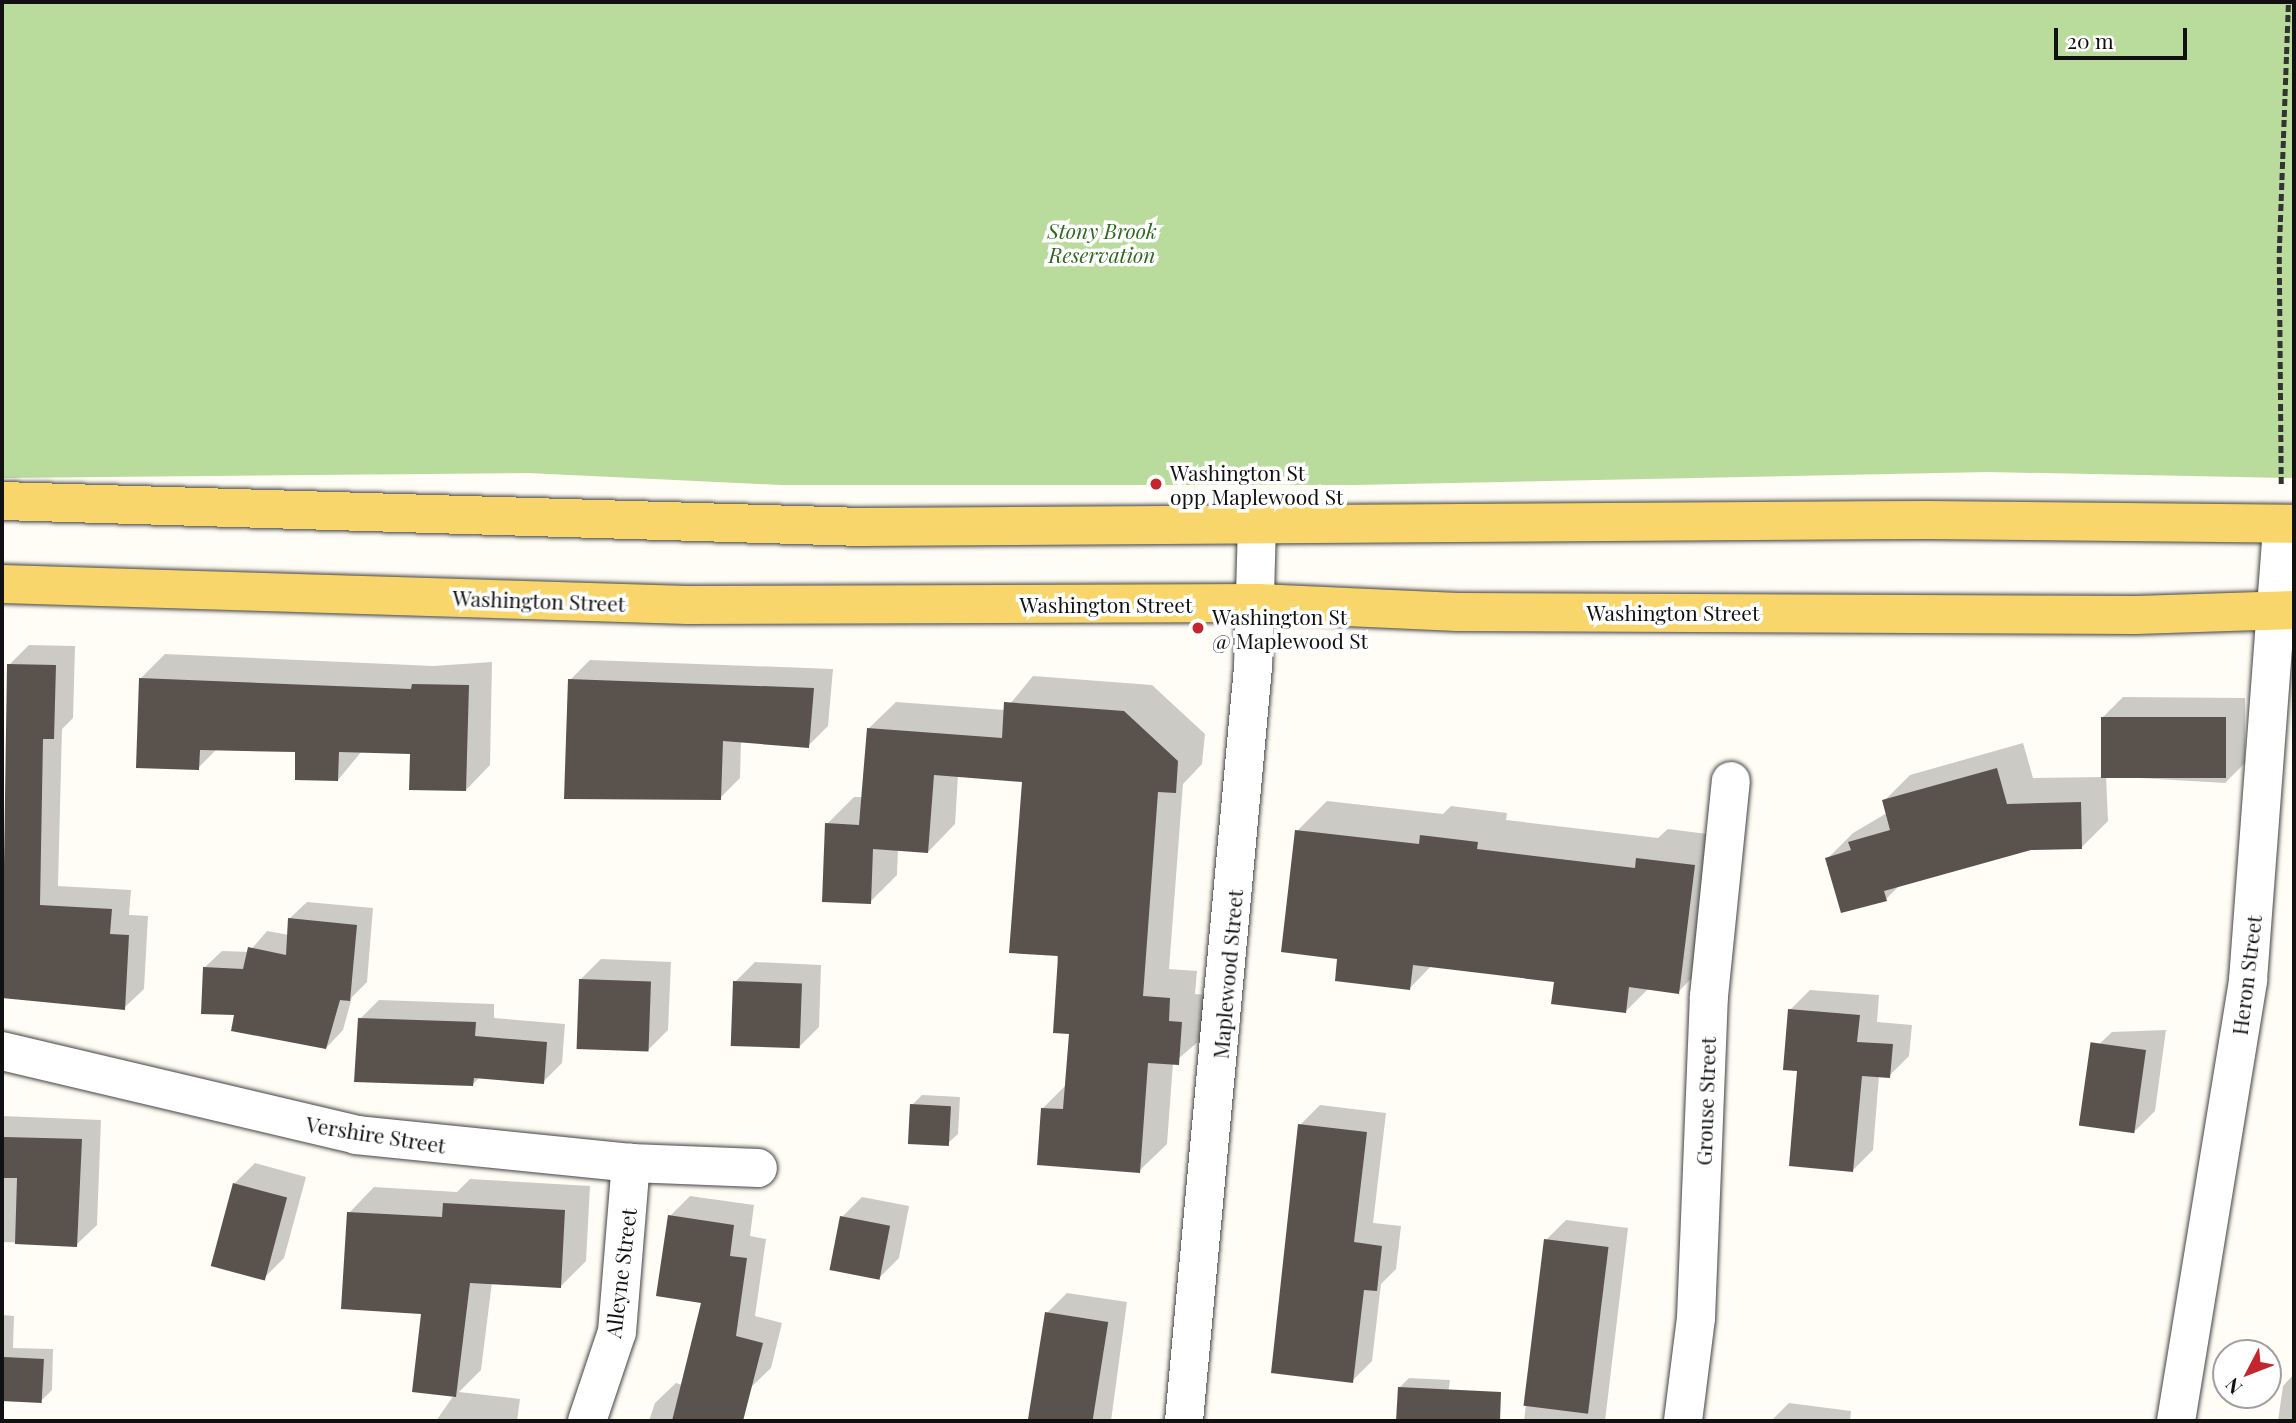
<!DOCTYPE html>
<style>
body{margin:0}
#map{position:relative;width:2296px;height:1423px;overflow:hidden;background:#fffdf5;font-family:"Playfair Display",serif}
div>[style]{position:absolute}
.forest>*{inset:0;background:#b9dc9c}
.shadow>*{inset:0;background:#0003}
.building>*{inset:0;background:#5a524d;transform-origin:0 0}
.path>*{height:4.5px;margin-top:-2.25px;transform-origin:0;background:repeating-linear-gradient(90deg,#333 0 7px,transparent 0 10.5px)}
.roads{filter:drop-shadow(0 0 2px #444) drop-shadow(0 0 2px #444)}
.street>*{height:38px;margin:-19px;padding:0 19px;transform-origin:19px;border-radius:19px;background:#fff}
.primary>*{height:38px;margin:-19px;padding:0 19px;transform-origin:19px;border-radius:19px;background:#f9d66b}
.dots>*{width:19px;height:19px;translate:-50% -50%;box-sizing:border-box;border:4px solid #fff;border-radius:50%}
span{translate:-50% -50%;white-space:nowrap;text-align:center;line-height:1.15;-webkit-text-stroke:7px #fff;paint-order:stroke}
.park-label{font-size:21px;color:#2f6b1f;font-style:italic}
.poi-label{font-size:21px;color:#111}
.left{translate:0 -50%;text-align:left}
.street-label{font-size:21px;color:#111}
.frame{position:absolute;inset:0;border:4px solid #111;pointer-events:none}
.north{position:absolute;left:2212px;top:1339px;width:70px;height:70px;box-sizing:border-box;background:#fff;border:2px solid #a0a0a0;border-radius:50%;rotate:228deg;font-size:19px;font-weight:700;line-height:28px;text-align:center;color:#111}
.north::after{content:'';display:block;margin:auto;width:24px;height:32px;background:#c4262e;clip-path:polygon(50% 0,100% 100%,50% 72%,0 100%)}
.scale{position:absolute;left:2054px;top:28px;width:133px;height:32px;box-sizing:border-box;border:4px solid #111;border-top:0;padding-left:9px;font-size:21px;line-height:24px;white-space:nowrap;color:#111;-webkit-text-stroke:5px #fff;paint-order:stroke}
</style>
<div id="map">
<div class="forest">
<i style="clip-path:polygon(2px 2px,2294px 2px,2294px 478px,1988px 472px,1354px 485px,782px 485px,528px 473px,2px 478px)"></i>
</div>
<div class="shadow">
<i style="clip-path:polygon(29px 645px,75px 646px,73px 718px,62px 729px,58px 886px,131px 890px,129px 915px,148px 916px,144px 989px,124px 1008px,2px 993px,9px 665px)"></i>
<i style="clip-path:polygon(165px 654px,433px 666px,492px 662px,490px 765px,466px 790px,412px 753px,362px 751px,338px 780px,297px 751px,218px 748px,198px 768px,141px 678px)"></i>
<i style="clip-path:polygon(590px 660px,833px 669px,828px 726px,808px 746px,741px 740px,740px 778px,720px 798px,570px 680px)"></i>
<i style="clip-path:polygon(1033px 676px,1152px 685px,1205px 734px,1202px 764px,1183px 784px,1169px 969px,1197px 971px,1195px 994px,1209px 995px,1205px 1036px,1173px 1063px,1167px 1144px,1139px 1171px,1043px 1108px,1066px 1085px,1071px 1032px,1024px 780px,958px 775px,955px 824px,928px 852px,898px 849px,897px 875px,870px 902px,827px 824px,854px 797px,863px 797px,868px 729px,896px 702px,1005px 710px)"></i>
<i style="clip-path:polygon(2123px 697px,2245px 698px,2245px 763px,2225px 783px,2106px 776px,2108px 821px,2082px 847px,2031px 848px,1900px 885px,1886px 899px,1827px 859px,1853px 833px,1887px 813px,1884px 801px,1910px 775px,2023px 743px,2033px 778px,2103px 777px,2103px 717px)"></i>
<i style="clip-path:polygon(1327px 801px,1443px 814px,1451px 806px,1507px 813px,1506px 820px,1658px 838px,1668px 829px,1723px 836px,1708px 962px,1678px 992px,1649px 988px,1626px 1011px,1556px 980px,1432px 965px,1409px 989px,1339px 957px,1297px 831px)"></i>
<i style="clip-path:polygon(307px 902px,373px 908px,367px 982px,352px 997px,343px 1030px,326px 1048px,236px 1013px,204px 968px,222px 951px,249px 952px,267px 931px,289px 935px,289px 919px)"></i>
<i style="clip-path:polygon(601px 959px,671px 962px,668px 1030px,648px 1050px,581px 979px)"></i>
<i style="clip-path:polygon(755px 962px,821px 965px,819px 1027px,799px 1047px,735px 982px)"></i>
<i style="clip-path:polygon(1810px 990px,1879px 995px,1877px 1022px,1912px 1025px,1909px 1056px,1889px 1076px,1879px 1076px,1873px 1150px,1853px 1170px,1799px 1069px,1790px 1010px)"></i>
<i style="clip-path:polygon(379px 1000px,494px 1004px,494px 1018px,565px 1024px,562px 1063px,543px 1082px,480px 1077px,473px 1084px,360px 1019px)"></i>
<i style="clip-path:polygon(2166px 1030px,2155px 1111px,2135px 1131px,2091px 1052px,2112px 1032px)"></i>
<i style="clip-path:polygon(922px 1095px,960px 1097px,958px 1134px,948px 1143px,912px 1105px)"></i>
<i style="clip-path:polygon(1320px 1105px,1386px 1113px,1373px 1223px,1401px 1226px,1396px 1269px,1381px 1284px,1372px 1361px,1352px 1381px,1300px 1125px)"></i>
<i style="clip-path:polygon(2px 1116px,101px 1120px,97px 1225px,76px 1245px,2px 1242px)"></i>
<i style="clip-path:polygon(255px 1163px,306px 1177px,284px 1258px,264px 1278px,213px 1264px,235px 1183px)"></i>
<i style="clip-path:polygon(470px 1179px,590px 1186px,586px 1261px,561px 1286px,492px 1282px,481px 1370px,459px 1392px,520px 1399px,517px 1421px,436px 1421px,454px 1395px,423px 1312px,349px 1213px,374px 1187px,457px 1192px)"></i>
<i style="clip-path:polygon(690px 1196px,754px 1205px,750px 1236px,766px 1239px,755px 1316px,782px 1323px,771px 1368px,750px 1388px,737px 1384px,724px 1421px,649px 1421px,655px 1403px,676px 1383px,682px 1385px,704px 1301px,670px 1216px)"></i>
<i style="clip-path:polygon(862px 1197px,909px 1206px,899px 1258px,879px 1278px,842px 1217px)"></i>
<i style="clip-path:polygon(1566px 1220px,1628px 1228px,1605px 1421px,1524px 1421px,1546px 1240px)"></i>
<i style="clip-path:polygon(1067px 1293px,1127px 1302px,1111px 1421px,1031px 1421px,1047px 1313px)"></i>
<i style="clip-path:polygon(2px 1315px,14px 1316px,13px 1348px,53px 1349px,52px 1390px,42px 1400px,2px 1374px)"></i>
<i style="clip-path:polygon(2294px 1374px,2294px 1421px,2278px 1421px,2283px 1386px)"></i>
<i style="clip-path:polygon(1409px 1378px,1450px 1380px,1444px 1421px,1398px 1421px,1399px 1388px)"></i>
<i style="clip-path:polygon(1789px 1403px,1851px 1411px,1850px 1421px,1771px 1421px)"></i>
</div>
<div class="building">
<i style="clip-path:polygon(7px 664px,56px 665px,54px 739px,43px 739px,40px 905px,112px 909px,110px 934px,129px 935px,125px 1010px,2px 998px)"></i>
<i style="clip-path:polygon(139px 678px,411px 689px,412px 684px,469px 685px,466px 791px,409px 790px,410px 754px,339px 752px,338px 781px,295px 780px,295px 752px,200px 750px,199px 770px,136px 768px)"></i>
<i style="clip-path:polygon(568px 679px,814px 688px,809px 748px,723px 741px,721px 800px,564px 799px)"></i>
<i style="clip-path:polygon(1004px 702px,1124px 711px,1178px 761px,1176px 793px,1158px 792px,1143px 996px,1170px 998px,1169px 1021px,1182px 1022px,1179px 1065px,1148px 1063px,1140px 1173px,1037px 1165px,1041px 1108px,1063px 1109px,1069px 1034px,1053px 1033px,1058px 956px,1009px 953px,1022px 782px,934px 775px,928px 853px,873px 849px,871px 904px,822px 902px,825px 823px,859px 825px,867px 728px,1002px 738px)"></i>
<i style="left:2101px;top:717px;width:125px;height:61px"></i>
<i style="clip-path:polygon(1997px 768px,2007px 804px,2081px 802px,2082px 849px,2031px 850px,1884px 891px,1887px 901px,1841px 913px,1825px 858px,1851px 850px,1848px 842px,1890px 830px,1882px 800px)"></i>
<i style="clip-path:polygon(1295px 830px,1419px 844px,1420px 835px,1478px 842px,1477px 849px,1635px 868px,1636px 858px,1695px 865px,1679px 994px,1629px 987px,1626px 1013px,1551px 1004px,1554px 982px,1413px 965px,1410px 990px,1335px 981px,1337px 959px,1281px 952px)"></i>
<i style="clip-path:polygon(288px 918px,357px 925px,350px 1001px,340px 1000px,326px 1049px,231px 1031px,234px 1015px,201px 1014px,203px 967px,243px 969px,248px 947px,286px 955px)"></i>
<i style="left:579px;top:979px;width:72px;height:70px;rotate:2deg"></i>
<i style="left:733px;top:981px;width:69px;height:65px;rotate:2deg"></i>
<i style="clip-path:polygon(1788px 1009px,1860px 1015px,1857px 1042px,1893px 1044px,1890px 1078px,1862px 1076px,1853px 1172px,1789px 1166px,1797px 1071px,1783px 1070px)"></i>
<i style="clip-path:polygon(358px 1018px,476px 1022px,475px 1036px,547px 1042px,544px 1084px,474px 1078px,473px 1086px,354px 1082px)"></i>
<i style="left:2146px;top:1050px;width:84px;height:56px;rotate:98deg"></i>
<i style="left:910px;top:1104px;width:41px;height:40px;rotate:3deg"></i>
<i style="clip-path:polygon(1298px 1124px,1367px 1132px,1354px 1242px,1382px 1246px,1377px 1291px,1364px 1290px,1353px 1383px,1271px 1373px)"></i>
<i style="clip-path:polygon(4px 1137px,82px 1139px,77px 1247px,15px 1244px,17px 1178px,2px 1178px)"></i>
<i style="left:233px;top:1183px;width:56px;height:86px;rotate:15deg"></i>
<i style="clip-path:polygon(443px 1203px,565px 1210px,561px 1288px,470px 1283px,456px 1397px,412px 1392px,421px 1314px,341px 1309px,347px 1212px,442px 1217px)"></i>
<i style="clip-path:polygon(668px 1215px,734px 1225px,730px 1256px,747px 1258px,736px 1336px,763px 1343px,743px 1421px,672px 1421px,701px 1303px,656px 1296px)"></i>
<i style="left:840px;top:1216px;width:51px;height:55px;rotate:11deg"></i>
<i style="left:1544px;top:1239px;width:65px;height:168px;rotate:7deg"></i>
<i style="left:1045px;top:1312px;width:64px;height:110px;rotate:9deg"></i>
<i style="left:4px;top:1357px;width:40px;height:44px;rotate:3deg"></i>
<i style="clip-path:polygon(1398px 1387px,1501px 1392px,1500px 1421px,1396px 1421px)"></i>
</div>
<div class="path">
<i style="left:2281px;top:484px;width:231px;rotate:-90.5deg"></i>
<i style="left:2279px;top:253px;width:251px;rotate:-87.9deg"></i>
</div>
<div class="roads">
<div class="street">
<i style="left:2px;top:1051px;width:364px;rotate:13.3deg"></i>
<i style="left:356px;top:1135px;width:276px;rotate:5.8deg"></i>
<i style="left:631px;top:1163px;width:127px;rotate:2.3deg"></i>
<i style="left:587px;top:1421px;width:94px;rotate:-71.4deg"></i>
<i style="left:617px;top:1332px;width:170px;rotate:-85.3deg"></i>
<i style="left:1184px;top:1421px;width:757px;rotate:-84.77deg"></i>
<i style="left:1253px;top:667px;width:141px;rotate:-88.4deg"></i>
<i style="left:1683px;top:1421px;width:104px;rotate:-82.8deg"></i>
<i style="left:1696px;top:1318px;width:322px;rotate:-87.7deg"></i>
<i style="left:1709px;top:996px;width:216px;rotate:-84.2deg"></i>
<i style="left:2176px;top:1421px;width:447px;rotate:-80.7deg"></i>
<i style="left:2248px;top:980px;width:456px;rotate:-85.7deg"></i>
</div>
<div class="primary">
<i style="left:2px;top:501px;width:860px;rotate:1.73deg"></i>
<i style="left:862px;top:527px;width:1066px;rotate:-0.38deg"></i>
<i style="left:1928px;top:520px;width:366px;rotate:0.6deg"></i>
<i style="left:2px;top:584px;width:686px;rotate:1.75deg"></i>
<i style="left:688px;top:605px;width:570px;rotate:-0.2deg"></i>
<i style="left:1258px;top:603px;width:200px;rotate:2.6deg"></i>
<i style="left:1458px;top:612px;width:678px;rotate:0.25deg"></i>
<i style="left:2136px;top:615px;width:158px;rotate:-1.8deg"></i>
</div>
</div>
<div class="dots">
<i style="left:1156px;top:484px;background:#c4262e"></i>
<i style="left:1198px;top:628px;background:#c4262e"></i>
</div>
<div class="park-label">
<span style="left:1102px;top:242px">Stony Brook<br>Reservation</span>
</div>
<div class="poi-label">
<span class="left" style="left:1170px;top:484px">Washington St<br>opp Maplewood St</span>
<span class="left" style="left:1212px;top:628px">Washington St<br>@ Maplewood St</span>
</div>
<div class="street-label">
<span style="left:539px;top:600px;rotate:2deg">Washington Street</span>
<span style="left:1106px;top:604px">Washington Street</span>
<span style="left:1673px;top:612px">Washington Street</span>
<span style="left:1227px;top:974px;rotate:-85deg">Maplewood Street</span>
<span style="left:2246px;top:975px;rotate:-83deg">Heron Street</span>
<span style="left:1705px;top:1101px;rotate:-88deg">Grouse Street</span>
<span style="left:376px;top:1134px;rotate:9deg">Vershire Street</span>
<span style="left:620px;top:1273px;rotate:-83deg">Alleyne Street</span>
</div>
<div class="frame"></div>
<div class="north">N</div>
<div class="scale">20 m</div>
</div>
